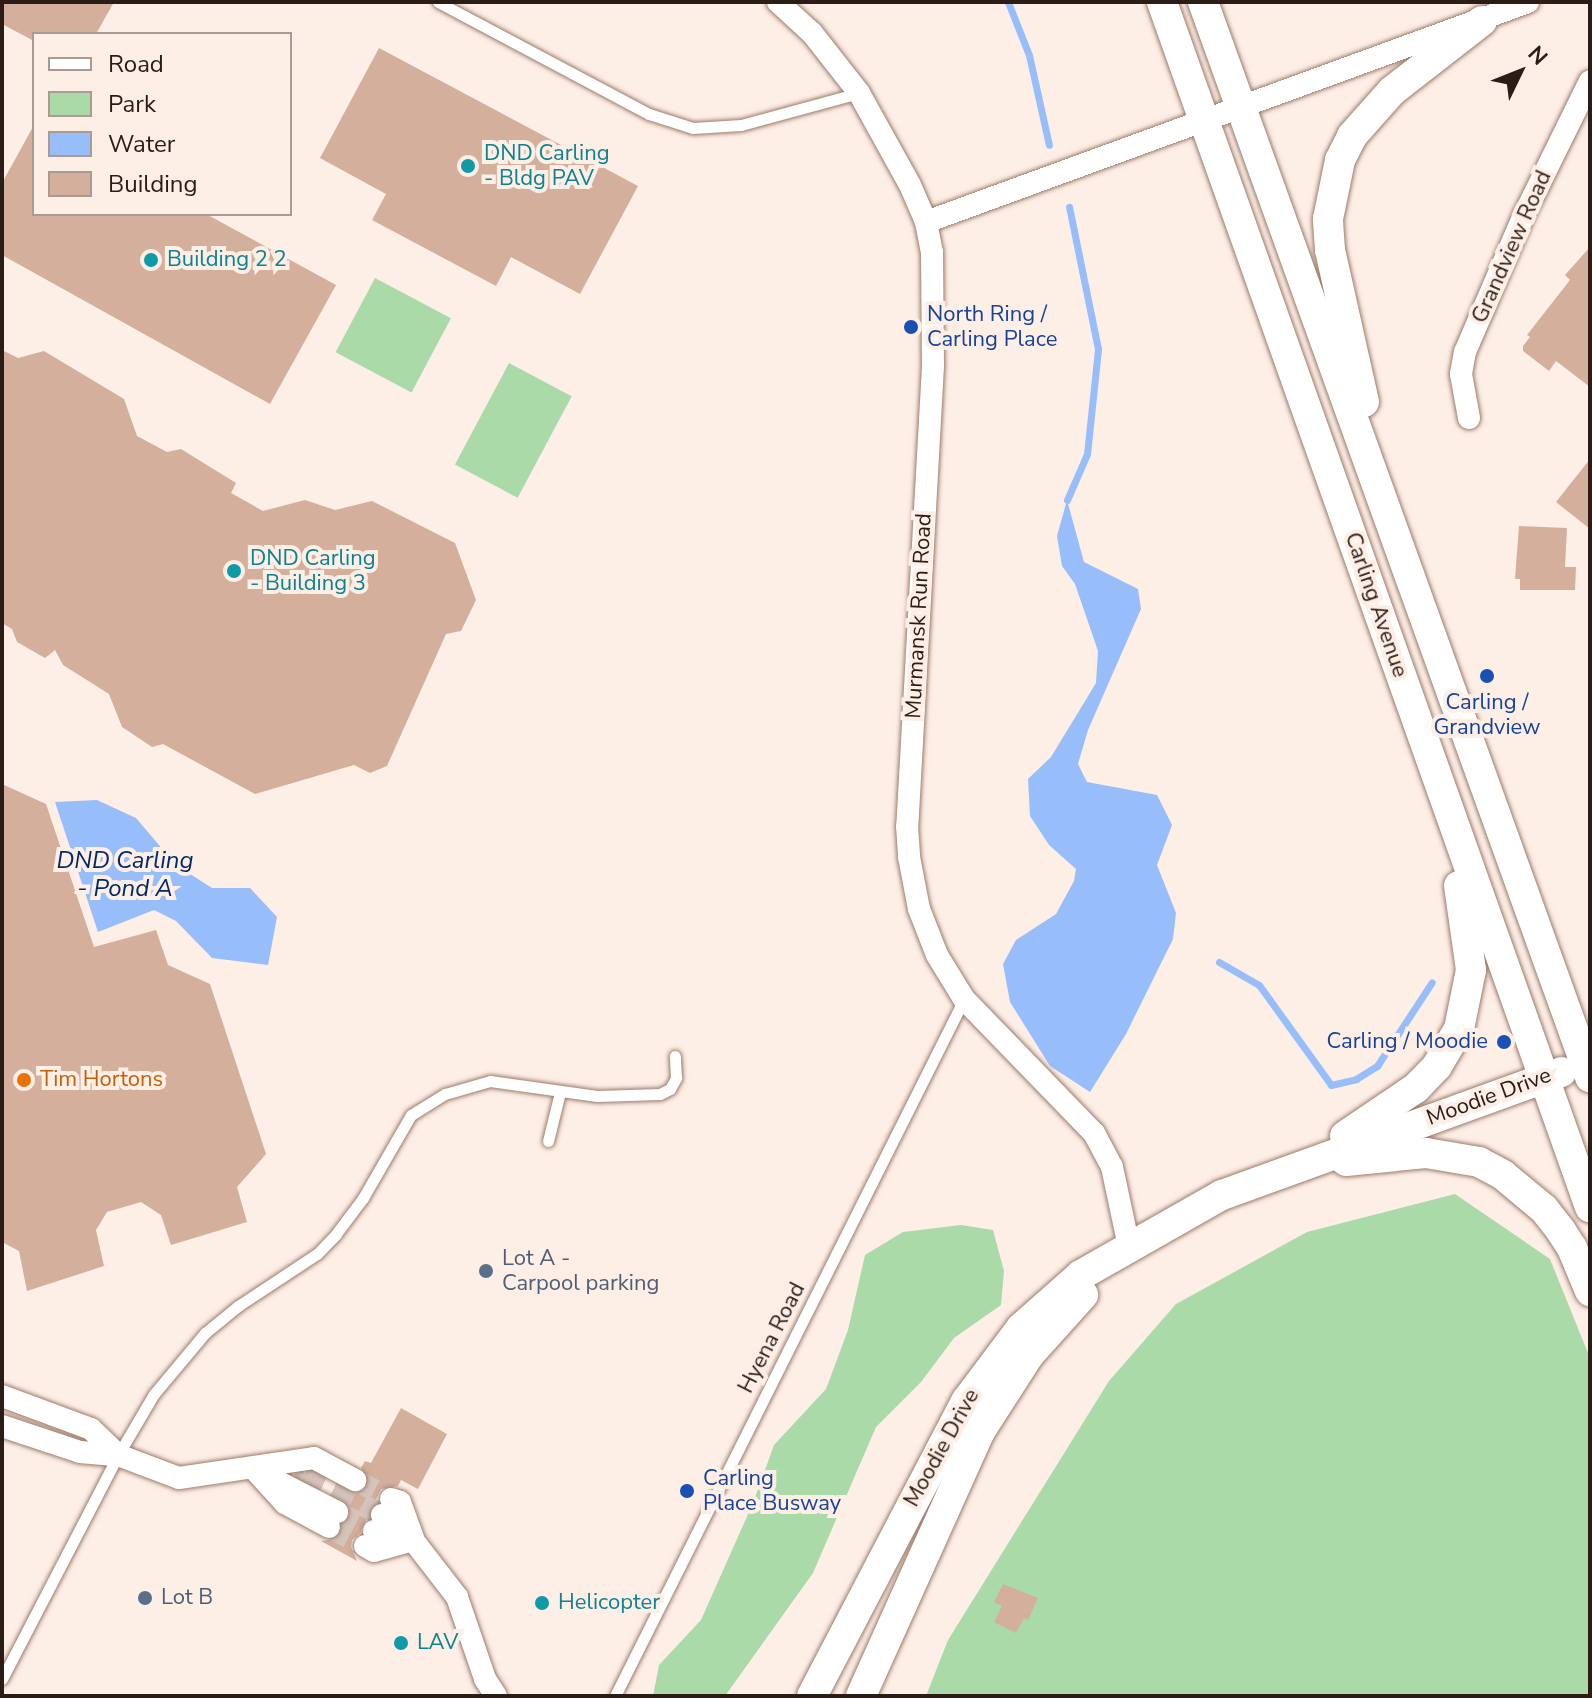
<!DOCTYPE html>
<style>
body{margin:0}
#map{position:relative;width:1592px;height:1698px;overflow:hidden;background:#fdeee6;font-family:"Nunito Sans",sans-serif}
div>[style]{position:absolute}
.green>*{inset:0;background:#abdaa9;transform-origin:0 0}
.water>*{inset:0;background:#97befa}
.stream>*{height:7px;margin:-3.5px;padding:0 3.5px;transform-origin:3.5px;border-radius:3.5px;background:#97befa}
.building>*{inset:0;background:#d3af9c}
.minor-tunnel>*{height:22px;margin-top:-11px;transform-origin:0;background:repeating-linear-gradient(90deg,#d3c4bc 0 22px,transparent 0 33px)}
.roads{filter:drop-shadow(0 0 2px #9d7b69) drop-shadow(0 0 2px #9d7b69)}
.service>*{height:11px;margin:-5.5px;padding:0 5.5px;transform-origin:5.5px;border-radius:5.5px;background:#fff}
.minor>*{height:22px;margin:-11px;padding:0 11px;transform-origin:11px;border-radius:11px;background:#fff}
.secondary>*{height:30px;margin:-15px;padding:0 15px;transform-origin:15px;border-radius:15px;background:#fff}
.dots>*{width:22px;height:22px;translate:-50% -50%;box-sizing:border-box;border:4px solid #fdeee6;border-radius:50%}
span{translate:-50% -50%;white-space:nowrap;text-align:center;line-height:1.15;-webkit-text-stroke:8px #fdeee6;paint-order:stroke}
.culture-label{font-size:22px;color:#0d838f}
.left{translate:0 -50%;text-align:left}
.street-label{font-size:22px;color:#2b1d16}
.transit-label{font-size:22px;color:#164399}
.right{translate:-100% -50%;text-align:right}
.food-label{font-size:22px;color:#c56008}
.service-label{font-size:22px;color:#4e5e75}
.water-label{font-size:24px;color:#002968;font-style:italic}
.frame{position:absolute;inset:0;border:4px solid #2b1d16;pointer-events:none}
.legend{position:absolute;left:32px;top:32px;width:260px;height:184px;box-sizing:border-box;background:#fdeee6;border:2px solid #a99a93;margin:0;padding:10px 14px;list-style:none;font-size:24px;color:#2b1d16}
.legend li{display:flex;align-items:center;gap:16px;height:40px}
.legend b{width:40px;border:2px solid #a99a93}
.north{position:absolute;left:1480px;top:32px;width:80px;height:80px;-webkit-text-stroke:6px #fdeee6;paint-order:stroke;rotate:47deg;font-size:22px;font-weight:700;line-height:32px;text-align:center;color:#2b1d16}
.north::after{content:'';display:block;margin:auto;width:28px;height:36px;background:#2b1d16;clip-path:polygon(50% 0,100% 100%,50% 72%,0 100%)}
</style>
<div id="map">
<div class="green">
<i style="left:375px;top:278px;width:86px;height:84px;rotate:28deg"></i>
<i style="left:509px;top:363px;width:71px;height:115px;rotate:28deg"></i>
<i style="clip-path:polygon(1455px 1194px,1550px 1259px,1590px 1358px,1590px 1696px,926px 1696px,948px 1640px,1109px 1381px,1176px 1304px,1307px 1232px)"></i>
<i style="clip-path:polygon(961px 1225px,993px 1230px,1004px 1271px,1001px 1305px,954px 1338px,921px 1382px,876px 1427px,813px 1573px,725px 1696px,653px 1696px,659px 1665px,701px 1620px,753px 1503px,774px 1445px,826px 1389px,848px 1330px,865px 1255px,903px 1232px)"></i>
</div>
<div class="water">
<i style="clip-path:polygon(1067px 500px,1084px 562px,1138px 589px,1141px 609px,1088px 730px,1078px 764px,1087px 782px,1157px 795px,1172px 825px,1157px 865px,1176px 913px,1173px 939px,1126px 1034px,1090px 1092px,1050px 1066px,1010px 1002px,1003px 964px,1016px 940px,1056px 914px,1074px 881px,1076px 869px,1049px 845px,1030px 816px,1028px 779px,1051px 757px,1096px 683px,1098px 651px,1075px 584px,1062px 566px,1057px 536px)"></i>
<i style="clip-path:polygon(97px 800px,136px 818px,176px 865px,212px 888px,250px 888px,277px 917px,268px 965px,212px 958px,176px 921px,154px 910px,98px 932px,55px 802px)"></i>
</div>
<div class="stream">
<i style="left:1008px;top:2px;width:57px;rotate:68.4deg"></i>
<i style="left:1029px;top:55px;width:92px;rotate:77.5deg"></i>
<i style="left:1067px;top:500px;width:50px;rotate:-66.5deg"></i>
<i style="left:1087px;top:454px;width:106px;rotate:-84deg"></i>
<i style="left:1098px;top:349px;width:145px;rotate:-101.5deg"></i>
<i style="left:1219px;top:962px;width:46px;rotate:29.9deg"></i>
<i style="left:1259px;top:985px;width:123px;rotate:54.2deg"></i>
<i style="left:1331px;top:1085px;width:26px;rotate:-13deg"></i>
<i style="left:1356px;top:1079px;width:25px;rotate:-32deg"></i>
<i style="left:1377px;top:1066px;width:100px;rotate:-56.8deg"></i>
</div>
<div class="building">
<i style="clip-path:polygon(2px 2px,114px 2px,96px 34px,34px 34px,34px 41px,2px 24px)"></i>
<i style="clip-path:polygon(379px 48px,638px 186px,580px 294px,511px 257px,496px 286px,372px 220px,386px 194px,320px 158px)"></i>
<i style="clip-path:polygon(34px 125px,34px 214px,206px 214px,336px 285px,270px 404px,2px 255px,2px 183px)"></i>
<i style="clip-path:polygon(1590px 247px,1590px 387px,1556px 361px,1549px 371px,1523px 351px,1523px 346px,1530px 337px,1527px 335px,1570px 280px,1565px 275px)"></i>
<i style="clip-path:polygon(2px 350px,18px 358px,44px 351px,124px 399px,137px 436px,167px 452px,181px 449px,236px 483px,231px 493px,263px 511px,305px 500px,335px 510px,372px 501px,455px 543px,476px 600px,461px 631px,446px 634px,387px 766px,370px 773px,354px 765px,255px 794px,163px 744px,152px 747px,122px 727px,109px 694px,63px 665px,55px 650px,45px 658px,17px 642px,12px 629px,2px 623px)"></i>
<i style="clip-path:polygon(1590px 459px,1590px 529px,1556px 502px)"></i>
<i style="clip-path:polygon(1519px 526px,1567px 528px,1565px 567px,1576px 567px,1575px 590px,1520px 590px,1520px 579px,1515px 579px)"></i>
<i style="clip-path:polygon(2px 784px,46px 804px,94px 947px,156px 930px,168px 965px,210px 984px,266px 1154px,237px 1187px,247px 1222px,171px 1245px,161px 1215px,141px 1202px,107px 1212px,96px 1230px,104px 1266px,27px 1291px,19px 1251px,2px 1242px)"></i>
<i style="clip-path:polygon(401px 1408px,447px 1434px,418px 1489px,401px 1480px,398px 1486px,381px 1489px,360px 1533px,352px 1540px,351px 1547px,357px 1561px,321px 1541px,336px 1539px,341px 1534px,351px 1512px,344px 1500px,348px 1492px,356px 1494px,367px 1487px,369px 1479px,361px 1468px,365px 1461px,371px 1463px)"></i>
<i style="clip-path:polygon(1003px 1584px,1038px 1598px,1028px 1620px,1024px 1618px,1016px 1633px,994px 1622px,1002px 1606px,994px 1602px)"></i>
</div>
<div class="minor-tunnel">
<i style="left:262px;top:1470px;width:42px;rotate:5.4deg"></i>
<i style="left:304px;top:1474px;width:88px;rotate:27.7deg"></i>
<i style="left:355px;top:1480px;width:41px;rotate:27.8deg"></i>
<i style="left:337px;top:1512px;width:42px;rotate:27.2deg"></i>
<i style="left:329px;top:1527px;width:41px;rotate:27.8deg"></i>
</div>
<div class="roads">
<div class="service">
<i style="left:438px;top:2px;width:239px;rotate:28deg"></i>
<i style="left:649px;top:114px;width:46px;rotate:17.7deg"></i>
<i style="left:693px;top:128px;width:48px;rotate:-3.6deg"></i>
<i style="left:741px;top:125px;width:122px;rotate:-15.2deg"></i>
<i style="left:548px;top:1141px;width:50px;rotate:-76.2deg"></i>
<i style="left:2px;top:1679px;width:252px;rotate:-62.6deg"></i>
<i style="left:118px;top:1455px;width:71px;rotate:-59.5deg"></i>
<i style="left:154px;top:1394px;width:80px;rotate:-50.1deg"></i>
<i style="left:205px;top:1333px;width:43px;rotate:-39.3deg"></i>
<i style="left:238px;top:1306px;width:95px;rotate:-33.4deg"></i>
<i style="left:317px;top:1254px;width:28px;rotate:-46deg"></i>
<i style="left:336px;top:1234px;width:45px;rotate:-53.1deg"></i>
<i style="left:363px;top:1198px;width:96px;rotate:-60deg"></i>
<i style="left:411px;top:1115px;width:40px;rotate:-32deg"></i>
<i style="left:445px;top:1094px;width:47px;rotate:-16.1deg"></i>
<i style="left:490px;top:1081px;width:108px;rotate:8deg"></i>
<i style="left:597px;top:1096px;width:63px;rotate:-1.8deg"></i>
<i style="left:660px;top:1094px;width:11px;rotate:-27deg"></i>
<i style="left:670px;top:1089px;width:13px;rotate:-61deg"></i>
<i style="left:676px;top:1078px;width:22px;rotate:-93deg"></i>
<i style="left:615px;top:1696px;width:779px;rotate:-63.4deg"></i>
</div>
<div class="minor">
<i style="left:778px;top:2px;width:46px;rotate:42.4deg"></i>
<i style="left:812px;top:33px;width:76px;rotate:51.9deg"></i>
<i style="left:859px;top:93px;width:105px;rotate:61deg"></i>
<i style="left:910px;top:185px;width:40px;rotate:66.6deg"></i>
<i style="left:926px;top:222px;width:31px;rotate:79deg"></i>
<i style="left:932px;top:252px;width:114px;rotate:89.5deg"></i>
<i style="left:933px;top:366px;width:461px;rotate:93.2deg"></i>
<i style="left:907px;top:826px;width:31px;rotate:86deg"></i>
<i style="left:909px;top:857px;width:53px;rotate:79.1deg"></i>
<i style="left:919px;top:909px;width:49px;rotate:68.6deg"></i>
<i style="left:937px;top:955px;width:52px;rotate:58.5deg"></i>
<i style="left:964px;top:999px;width:187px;rotate:45.9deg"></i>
<i style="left:1094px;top:1133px;width:38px;rotate:62deg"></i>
<i style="left:1112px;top:1167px;width:82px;rotate:78deg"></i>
<i style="left:926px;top:222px;width:641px;rotate:-20.07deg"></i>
<i style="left:1469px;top:418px;width:45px;rotate:-100.3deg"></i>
<i style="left:1461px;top:374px;width:22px;rotate:-80deg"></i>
<i style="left:1465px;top:352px;width:149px;rotate:-66.7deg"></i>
<i style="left:1524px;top:215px;width:149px;rotate:-63.8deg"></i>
<i style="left:2px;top:1396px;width:95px;rotate:20.3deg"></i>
<i style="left:91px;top:1429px;width:37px;rotate:44deg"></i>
<i style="left:2px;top:1426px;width:82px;rotate:18.4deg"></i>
<i style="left:80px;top:1452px;width:38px;rotate:5deg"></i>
<i style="left:118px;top:1455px;width:65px;rotate:20.7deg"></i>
<i style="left:179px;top:1478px;width:136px;rotate:-8.4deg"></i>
<i style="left:314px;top:1458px;width:47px;rotate:28.2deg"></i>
<i style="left:255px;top:1470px;width:45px;rotate:47.7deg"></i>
<i style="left:285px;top:1503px;width:50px;rotate:28.6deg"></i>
<i style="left:267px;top:1476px;width:79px;rotate:27.2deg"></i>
<i style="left:391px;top:1499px;width:9px;rotate:18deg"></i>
<i style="left:400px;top:1502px;width:38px;rotate:70deg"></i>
<i style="left:382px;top:1515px;width:40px;rotate:39deg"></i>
<i style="left:413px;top:1540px;width:72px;rotate:52.3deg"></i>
<i style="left:457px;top:1597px;width:87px;rotate:71.1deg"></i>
<i style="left:485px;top:1679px;width:20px;rotate:57deg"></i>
<i style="left:374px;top:1531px;width:35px;rotate:13deg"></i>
<i style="left:365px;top:1546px;width:10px;rotate:29deg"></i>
<i style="left:374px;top:1551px;width:41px;rotate:-15.8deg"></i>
</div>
<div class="secondary">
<i style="left:1162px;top:2px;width:1279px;rotate:70.45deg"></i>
<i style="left:1203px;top:2px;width:1143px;rotate:70.2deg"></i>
<i style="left:1364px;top:402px;width:156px;rotate:-102.6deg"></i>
<i style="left:1330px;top:250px;width:31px;rotate:-94deg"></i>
<i style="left:1328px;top:219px;width:60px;rotate:-78.5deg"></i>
<i style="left:1340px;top:160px;width:27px;rotate:-63deg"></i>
<i style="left:1352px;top:136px;width:60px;rotate:-48.4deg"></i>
<i style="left:1392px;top:91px;width:114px;rotate:-37.9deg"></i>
<i style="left:1345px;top:1136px;width:86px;rotate:-34.1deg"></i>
<i style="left:1416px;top:1088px;width:30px;rotate:-46deg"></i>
<i style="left:1437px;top:1066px;width:43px;rotate:-59.3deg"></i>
<i style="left:1459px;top:1029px;width:60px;rotate:-78.5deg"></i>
<i style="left:1471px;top:970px;width:85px;rotate:-98.1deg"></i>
<i style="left:1346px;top:1161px;width:80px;rotate:-5.7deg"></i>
<i style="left:1426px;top:1153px;width:54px;rotate:9.6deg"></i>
<i style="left:1479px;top:1162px;width:27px;rotate:28deg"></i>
<i style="left:1503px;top:1175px;width:53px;rotate:39.7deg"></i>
<i style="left:1544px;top:1209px;width:28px;rotate:52deg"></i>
<i style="left:1561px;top:1231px;width:20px;rotate:57deg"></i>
<i style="left:1572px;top:1248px;width:47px;rotate:67.3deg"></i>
<i style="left:812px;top:1696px;width:334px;rotate:-62.4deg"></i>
<i style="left:967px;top:1400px;width:90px;rotate:-53.1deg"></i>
<i style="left:1021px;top:1328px;width:80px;rotate:-41.5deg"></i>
<i style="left:1081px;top:1275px;width:162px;rotate:-29.6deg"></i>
<i style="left:1222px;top:1195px;width:361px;rotate:-19.9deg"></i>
<i style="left:861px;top:1696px;width:288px;rotate:-65.8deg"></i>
<i style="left:979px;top:1433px;width:93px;rotate:-57.3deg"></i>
<i style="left:1029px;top:1355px;width:81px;rotate:-48deg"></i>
</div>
</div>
<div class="dots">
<i style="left:468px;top:166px;background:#0f9aa8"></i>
<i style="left:151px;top:260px;background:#0f9aa8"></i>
<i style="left:911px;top:327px;background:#1a4fb4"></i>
<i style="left:234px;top:571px;background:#0f9aa8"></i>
<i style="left:1487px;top:676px;background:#1a4fb4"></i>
<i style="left:1504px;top:1042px;background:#1a4fb4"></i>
<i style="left:24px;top:1080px;background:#e8710a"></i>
<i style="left:486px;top:1271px;background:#5c6f8a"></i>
<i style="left:687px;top:1491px;background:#1a4fb4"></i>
<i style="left:145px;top:1598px;background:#5c6f8a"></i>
<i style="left:542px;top:1603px;background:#0f9aa8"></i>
<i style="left:401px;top:1643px;background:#0f9aa8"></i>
</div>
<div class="culture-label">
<span class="left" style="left:484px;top:166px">DND Carling<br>- Bldg PAV</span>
<span class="left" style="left:167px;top:260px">Building 2 2</span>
<span class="left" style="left:250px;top:571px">DND Carling<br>- Building 3</span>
<span class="left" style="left:558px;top:1603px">Helicopter</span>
<span class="left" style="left:417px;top:1643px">LAV</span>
</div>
<div class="street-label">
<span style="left:1512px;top:247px;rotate:-66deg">Grandview Road</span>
<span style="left:1376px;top:605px;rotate:71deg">Carling Avenue</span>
<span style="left:919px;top:616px;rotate:-87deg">Murmansk Run Road</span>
<span style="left:1489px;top:1097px;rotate:-20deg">Moodie Drive</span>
<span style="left:772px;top:1338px;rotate:-63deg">Hyena Road</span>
<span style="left:942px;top:1448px;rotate:-61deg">Moodie Drive</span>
</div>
<div class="transit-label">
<span class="left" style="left:927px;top:327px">North Ring /<br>Carling Place</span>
<span style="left:1487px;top:715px">Carling /<br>Grandview</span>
<span class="right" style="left:1488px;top:1042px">Carling / Moodie</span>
<span class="left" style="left:703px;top:1491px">Carling<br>Place Busway</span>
</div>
<div class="food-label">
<span class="left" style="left:40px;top:1080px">Tim Hortons</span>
</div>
<div class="service-label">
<span class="left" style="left:502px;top:1271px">Lot A -<br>Carpool parking</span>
<span class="left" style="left:161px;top:1598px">Lot B</span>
</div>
<div class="water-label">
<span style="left:125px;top:875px">DND Carling<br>- Pond A</span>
</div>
<div class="frame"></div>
<ul class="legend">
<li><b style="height:10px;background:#fff"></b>Road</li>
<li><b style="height:22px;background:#abdaa9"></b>Park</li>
<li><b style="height:22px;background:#97befa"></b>Water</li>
<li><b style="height:22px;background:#d3af9c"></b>Building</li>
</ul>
<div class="north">N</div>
</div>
